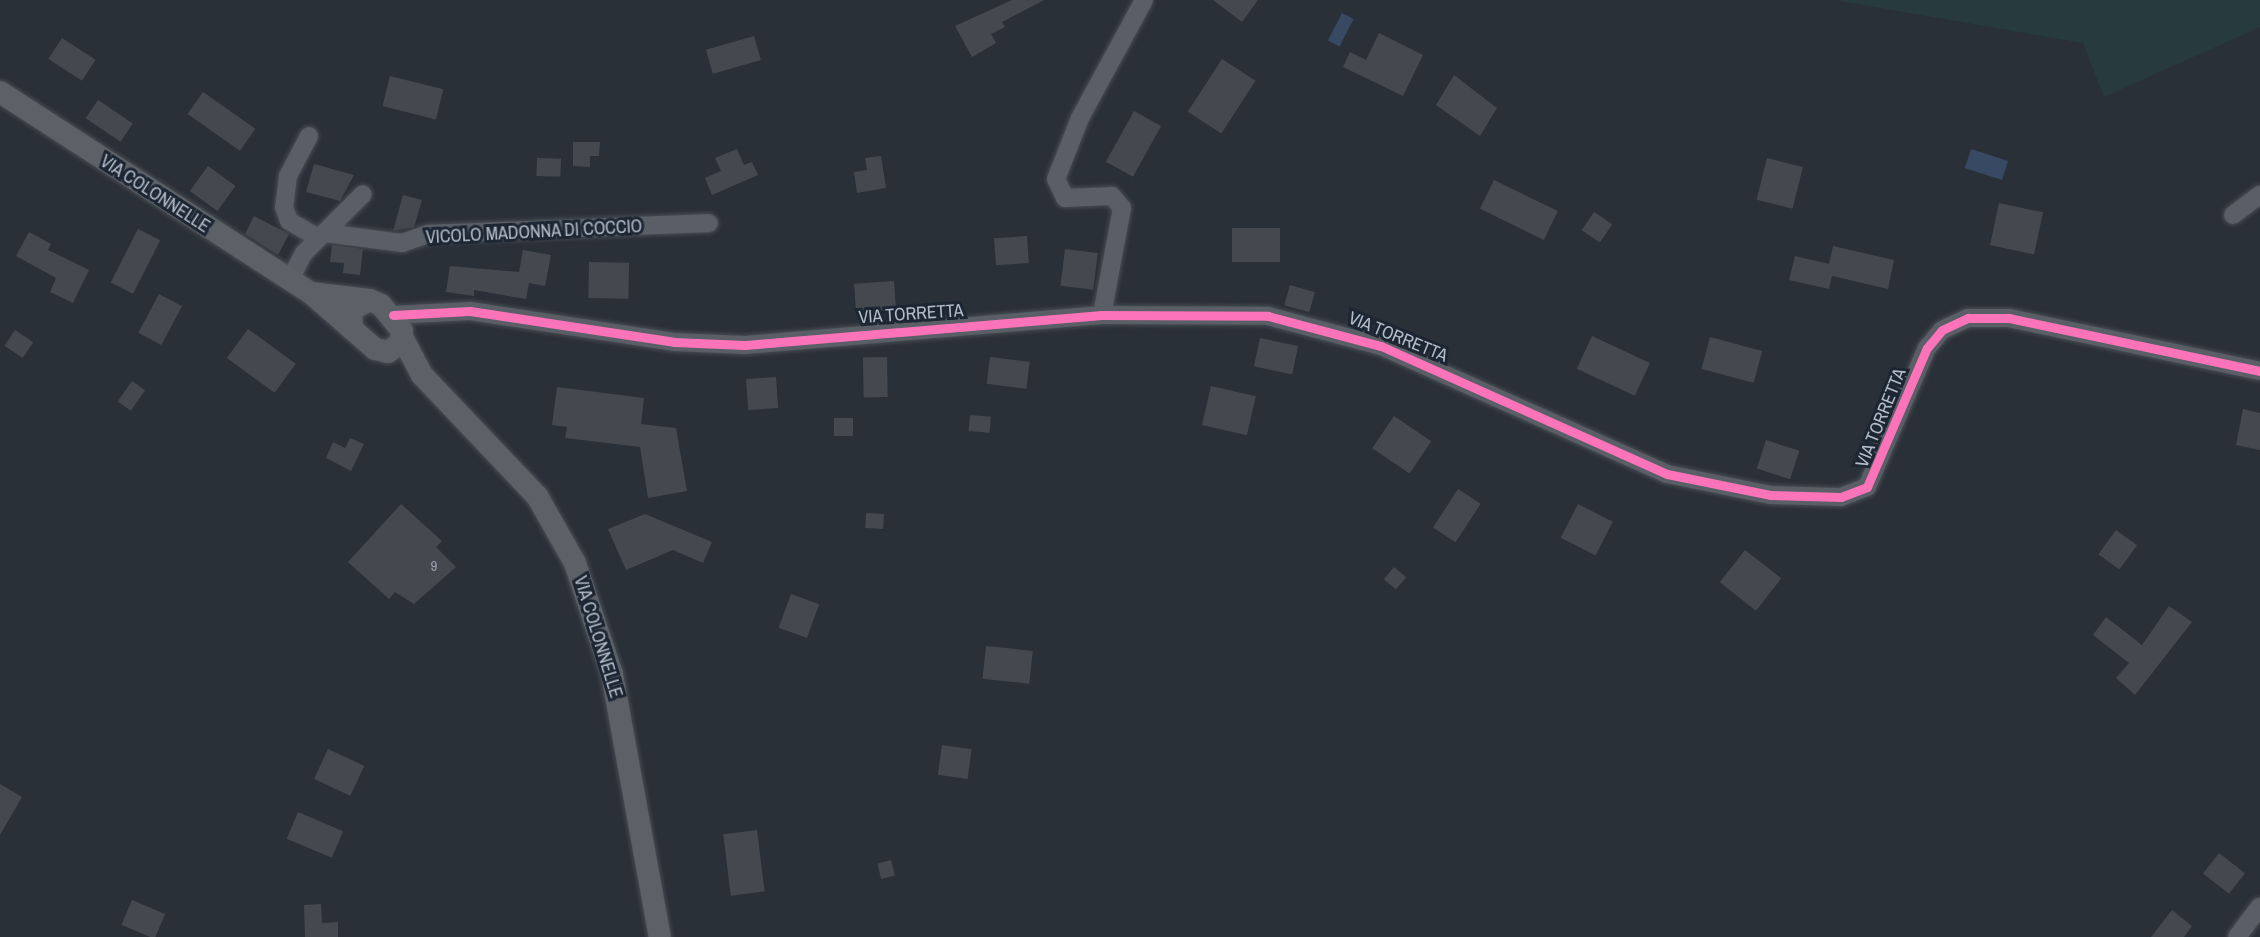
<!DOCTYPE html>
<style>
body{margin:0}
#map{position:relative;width:2260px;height:937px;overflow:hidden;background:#2a3038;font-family:"Archivo Narrow",sans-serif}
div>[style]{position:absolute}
.green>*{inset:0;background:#273a3e}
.water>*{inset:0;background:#384963;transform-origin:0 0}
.building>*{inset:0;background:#444950;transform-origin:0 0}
.roads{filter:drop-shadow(0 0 2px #484c53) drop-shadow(0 0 2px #484c53)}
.minor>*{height:18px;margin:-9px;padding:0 9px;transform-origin:9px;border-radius:9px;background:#5a5e66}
.major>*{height:22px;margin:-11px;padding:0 11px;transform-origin:11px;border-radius:11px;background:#5c6168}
.cycleway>*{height:9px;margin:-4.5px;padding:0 4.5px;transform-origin:4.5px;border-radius:4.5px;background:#fb73b8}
span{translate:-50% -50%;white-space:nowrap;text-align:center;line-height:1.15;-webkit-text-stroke:6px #1d2633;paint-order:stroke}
.number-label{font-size:15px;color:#989fab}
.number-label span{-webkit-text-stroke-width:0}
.street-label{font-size:18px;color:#b4bcc9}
</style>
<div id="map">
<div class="green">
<i style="clip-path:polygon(1834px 0,2260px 0,2260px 27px,2104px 97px,2083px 43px)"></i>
</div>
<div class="water">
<i style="left:1342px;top:13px;width:13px;height:31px;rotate:27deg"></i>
<i style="left:1971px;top:149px;width:39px;height:20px;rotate:18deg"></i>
</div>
<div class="building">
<i style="clip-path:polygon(1012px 0,1044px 0,1002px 22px,1005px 27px,991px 34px,996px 43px,972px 57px,955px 26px)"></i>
<i style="clip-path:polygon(1213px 0,1258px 0,1242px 22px)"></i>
<i style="clip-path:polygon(1379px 33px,1423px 55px,1403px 96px,1343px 67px,1350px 52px,1366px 60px)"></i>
<i style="left:754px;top:36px;width:25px;height:50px;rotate:74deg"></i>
<i style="left:62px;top:38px;width:40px;height:25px;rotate:33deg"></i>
<i style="left:1222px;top:59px;width:40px;height:63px;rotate:33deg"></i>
<i style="clip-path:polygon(1454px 75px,1497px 108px,1480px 136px,1436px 105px)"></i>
<i style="left:390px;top:76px;width:55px;height:31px;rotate:14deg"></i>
<i style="left:203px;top:92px;width:64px;height:27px;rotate:35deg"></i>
<i style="left:98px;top:100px;width:42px;height:22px;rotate:34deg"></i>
<i style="left:1134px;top:111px;width:31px;height:58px;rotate:29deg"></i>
<i style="clip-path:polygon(573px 142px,600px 142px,599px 156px,590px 156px,590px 167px,573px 166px)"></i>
<i style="clip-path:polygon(737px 149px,744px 165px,752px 162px,758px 175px,712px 195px,705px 178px,721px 171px,715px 158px)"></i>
<i style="clip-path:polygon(881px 156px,886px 188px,857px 193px,854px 172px,867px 170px,865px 158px)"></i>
<i style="left:537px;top:158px;width:24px;height:18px;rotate:2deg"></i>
<i style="left:1767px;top:158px;width:37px;height:43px;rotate:14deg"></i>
<i style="clip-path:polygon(314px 164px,354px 175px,340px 201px,306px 192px)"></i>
<i style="left:208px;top:166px;width:34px;height:31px;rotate:36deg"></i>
<i style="left:1494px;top:180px;width:71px;height:32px;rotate:26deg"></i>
<i style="clip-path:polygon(403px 195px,422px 200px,414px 227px,393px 231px)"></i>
<i style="left:1999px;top:203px;width:45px;height:43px;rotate:12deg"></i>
<i style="left:1594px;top:212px;width:22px;height:22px;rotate:34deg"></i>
<i style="clip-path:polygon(254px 216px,289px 234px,278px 255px,245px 234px)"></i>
<i style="left:1232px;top:228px;width:48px;height:34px"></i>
<i style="left:138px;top:229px;width:25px;height:60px;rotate:27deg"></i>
<i style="clip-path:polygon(29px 232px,51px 244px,48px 250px,89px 270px,73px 303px,50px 292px,56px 278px,16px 256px)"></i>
<i style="left:1027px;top:236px;width:27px;height:33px;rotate:86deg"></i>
<i style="clip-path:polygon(332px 245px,363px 249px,360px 275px,343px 273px,344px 263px,330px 262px)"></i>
<i style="clip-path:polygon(1833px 246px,1894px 260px,1888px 289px,1832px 276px,1829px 289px,1789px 280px,1795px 256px,1829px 264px)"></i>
<i style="left:1065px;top:249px;width:33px;height:37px;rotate:7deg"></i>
<i style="clip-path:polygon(523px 250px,551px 255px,545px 286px,529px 283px,526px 299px,474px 290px,474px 296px,446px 292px,450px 266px,519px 272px)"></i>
<i style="left:589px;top:262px;width:40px;height:36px;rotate:1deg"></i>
<i style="left:894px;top:281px;width:29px;height:40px;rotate:86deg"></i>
<i style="left:1290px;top:285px;width:26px;height:21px;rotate:16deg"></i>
<i style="left:159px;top:294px;width:26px;height:44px;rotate:28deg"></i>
<i style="left:248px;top:329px;width:59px;height:36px;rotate:36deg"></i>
<i style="left:15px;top:330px;width:22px;height:19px;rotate:34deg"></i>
<i style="left:1592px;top:336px;width:64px;height:36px;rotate:25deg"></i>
<i style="left:1710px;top:337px;width:54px;height:33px;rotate:15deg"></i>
<i style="left:1260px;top:338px;width:39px;height:29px;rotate:12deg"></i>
<i style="left:887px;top:357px;width:40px;height:24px;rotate:89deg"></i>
<i style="left:990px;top:357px;width:40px;height:27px;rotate:7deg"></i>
<i style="left:776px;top:377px;width:31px;height:30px;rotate:86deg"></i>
<i style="left:132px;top:381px;width:16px;height:25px;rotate:35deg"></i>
<i style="left:1211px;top:386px;width:46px;height:40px;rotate:13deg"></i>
<i style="clip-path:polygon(557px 387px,644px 398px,641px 424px,676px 428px,687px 491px,648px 498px,640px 447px,565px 438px,567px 427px,552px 425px)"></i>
<i style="clip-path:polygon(2243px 409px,2260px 413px,2260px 450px,2236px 445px)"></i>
<i style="left:970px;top:415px;width:21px;height:16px;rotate:5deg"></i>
<i style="left:1394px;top:416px;width:45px;height:39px;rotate:34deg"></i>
<i style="left:834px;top:418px;width:19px;height:18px"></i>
<i style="clip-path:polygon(350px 438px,364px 444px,351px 471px,326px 458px,333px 442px,345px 448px)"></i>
<i style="left:1766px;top:440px;width:35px;height:30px;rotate:18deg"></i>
<i style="left:1458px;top:489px;width:27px;height:46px;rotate:33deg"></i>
<i style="clip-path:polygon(401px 504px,442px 541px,436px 547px,456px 567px,414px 604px,395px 592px,389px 599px,348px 562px)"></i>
<i style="left:1578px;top:504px;width:39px;height:38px;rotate:27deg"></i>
<i style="left:866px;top:513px;width:18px;height:15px;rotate:3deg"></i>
<i style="clip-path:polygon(645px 514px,712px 542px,703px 563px,673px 550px,626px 570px,608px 529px)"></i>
<i style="left:2116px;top:530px;width:26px;height:30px;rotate:36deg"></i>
<i style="left:1745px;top:550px;width:46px;height:41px;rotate:38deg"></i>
<i style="left:1394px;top:567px;width:16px;height:16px;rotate:40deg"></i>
<i style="left:791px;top:594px;width:30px;height:36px;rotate:20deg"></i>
<i style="clip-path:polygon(2169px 606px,2192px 622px,2135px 695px,2116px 678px,2129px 663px,2093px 635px,2106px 617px,2142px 645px)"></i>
<i style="left:986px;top:646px;width:47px;height:33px;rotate:6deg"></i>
<i style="left:942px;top:745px;width:30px;height:30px;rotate:8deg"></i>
<i style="left:328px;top:749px;width:40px;height:33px;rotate:25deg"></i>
<i style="clip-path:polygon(0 784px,22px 797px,0 835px)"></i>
<i style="left:298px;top:812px;width:49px;height:29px;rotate:23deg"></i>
<i style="left:757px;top:830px;width:62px;height:34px;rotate:83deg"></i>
<i style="left:2219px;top:853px;width:33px;height:26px;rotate:38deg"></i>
<i style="left:891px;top:860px;width:16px;height:14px;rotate:76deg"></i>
<i style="left:132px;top:900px;width:36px;height:27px;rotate:23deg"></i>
<i style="clip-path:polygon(321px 904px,322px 923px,338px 922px,338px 937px,305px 937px,304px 905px)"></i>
<i style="clip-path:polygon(2172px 910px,2192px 926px,2184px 937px,2151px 937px)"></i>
</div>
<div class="roads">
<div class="minor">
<i style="left:309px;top:136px;width:45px;rotate:117.7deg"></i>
<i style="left:288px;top:176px;width:31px;rotate:97deg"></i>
<i style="left:284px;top:207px;width:15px;rotate:70deg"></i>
<i style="left:289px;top:221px;width:34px;rotate:30deg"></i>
<i style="left:2233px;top:215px;width:34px;rotate:-37deg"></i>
<i style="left:325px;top:233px;width:78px;rotate:7.4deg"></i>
<i style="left:402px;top:243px;width:28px;rotate:-19deg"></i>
<i style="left:428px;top:234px;width:281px;rotate:-2.2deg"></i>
<i style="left:290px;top:280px;width:30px;rotate:-63deg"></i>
<i style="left:304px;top:253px;width:83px;rotate:-45deg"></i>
<i style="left:393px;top:315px;width:77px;rotate:-3deg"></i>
<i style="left:470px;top:311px;width:206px;rotate:8.6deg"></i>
<i style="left:674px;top:342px;width:71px;rotate:2.4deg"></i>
<i style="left:745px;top:345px;width:358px;rotate:-4.8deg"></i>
<i style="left:1102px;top:315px;width:166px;rotate:0.3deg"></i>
<i style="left:1268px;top:316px;width:117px;rotate:14.9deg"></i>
<i style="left:1381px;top:346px;width:313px;rotate:24.1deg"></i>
<i style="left:1667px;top:474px;width:105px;rotate:11.5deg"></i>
<i style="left:1770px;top:495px;width:71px;rotate:1.6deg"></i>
<i style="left:1841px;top:497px;width:28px;rotate:-21deg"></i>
<i style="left:1867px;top:487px;width:151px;rotate:-66.7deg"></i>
<i style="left:1927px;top:348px;width:23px;rotate:-50deg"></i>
<i style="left:1942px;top:330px;width:29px;rotate:-25deg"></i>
<i style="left:1968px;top:318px;width:41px"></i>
<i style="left:2009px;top:318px;width:257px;rotate:11.9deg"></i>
<i style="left:1102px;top:315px;width:109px;rotate:-79.4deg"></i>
<i style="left:1122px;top:208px;width:16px;rotate:-130deg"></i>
<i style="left:1112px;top:196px;width:47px;rotate:177.6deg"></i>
<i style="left:1065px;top:198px;width:21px;rotate:-115deg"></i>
<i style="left:1056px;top:179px;width:66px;rotate:-68.5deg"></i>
<i style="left:1080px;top:118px;width:134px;rotate:-61.5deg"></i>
<i style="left:2237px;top:937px;width:38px;rotate:-53deg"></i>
</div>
<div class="major">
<i style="left:0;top:92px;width:370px;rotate:32.9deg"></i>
<i style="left:311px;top:293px;width:55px;rotate:41.3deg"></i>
<i style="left:311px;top:293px;width:59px;rotate:6.8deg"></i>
<i style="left:370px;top:300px;width:12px;rotate:24deg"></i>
<i style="left:381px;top:305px;width:33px;rotate:51deg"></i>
<i style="left:402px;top:331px;width:12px;rotate:99deg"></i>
<i style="left:400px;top:343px;width:15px;rotate:143deg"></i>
<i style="left:388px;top:352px;width:13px;rotate:-167deg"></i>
<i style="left:375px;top:349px;width:30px;rotate:-139deg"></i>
<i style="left:352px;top:329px;width:19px;rotate:-93deg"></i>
<i style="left:351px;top:310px;width:21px;rotate:-28deg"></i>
<i style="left:402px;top:337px;width:43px;rotate:62.2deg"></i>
<i style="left:422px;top:375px;width:167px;rotate:46.5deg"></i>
<i style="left:537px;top:496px;width:77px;rotate:60.4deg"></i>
<i style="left:575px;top:563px;width:117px;rotate:71.6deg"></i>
<i style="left:612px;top:674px;width:267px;rotate:79.7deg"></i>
</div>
</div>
<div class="cycleway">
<i style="left:393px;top:315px;width:77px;rotate:-3deg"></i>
<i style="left:470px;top:311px;width:206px;rotate:8.6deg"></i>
<i style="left:674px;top:342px;width:71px;rotate:2.4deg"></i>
<i style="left:745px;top:345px;width:358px;rotate:-4.8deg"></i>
<i style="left:1102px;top:315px;width:166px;rotate:0.3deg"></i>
<i style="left:1268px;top:316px;width:117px;rotate:14.9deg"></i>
<i style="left:1381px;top:346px;width:313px;rotate:24.1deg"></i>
<i style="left:1667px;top:474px;width:105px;rotate:11.5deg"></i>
<i style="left:1770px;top:495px;width:71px;rotate:1.6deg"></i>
<i style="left:1841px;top:497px;width:28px;rotate:-21deg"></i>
<i style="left:1867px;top:487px;width:151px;rotate:-66.7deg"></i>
<i style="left:1927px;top:348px;width:23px;rotate:-50deg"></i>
<i style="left:1942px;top:330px;width:29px;rotate:-25deg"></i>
<i style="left:1968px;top:318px;width:41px"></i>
<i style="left:2009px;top:318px;width:257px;rotate:11.9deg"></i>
</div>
<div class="number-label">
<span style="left:434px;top:566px">9</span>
</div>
<div class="street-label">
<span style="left:155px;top:194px;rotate:33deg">VIA COLONNELLE</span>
<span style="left:534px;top:232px;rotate:-3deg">VICOLO MADONNA DI COCCIO</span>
<span style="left:911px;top:314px;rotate:-4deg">VIA TORRETTA</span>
<span style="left:1398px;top:337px;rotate:22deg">VIA TORRETTA</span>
<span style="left:1881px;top:418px;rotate:-68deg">VIA TORRETTA</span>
<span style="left:598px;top:637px;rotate:73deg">VIA COLONNELLE</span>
</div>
</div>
